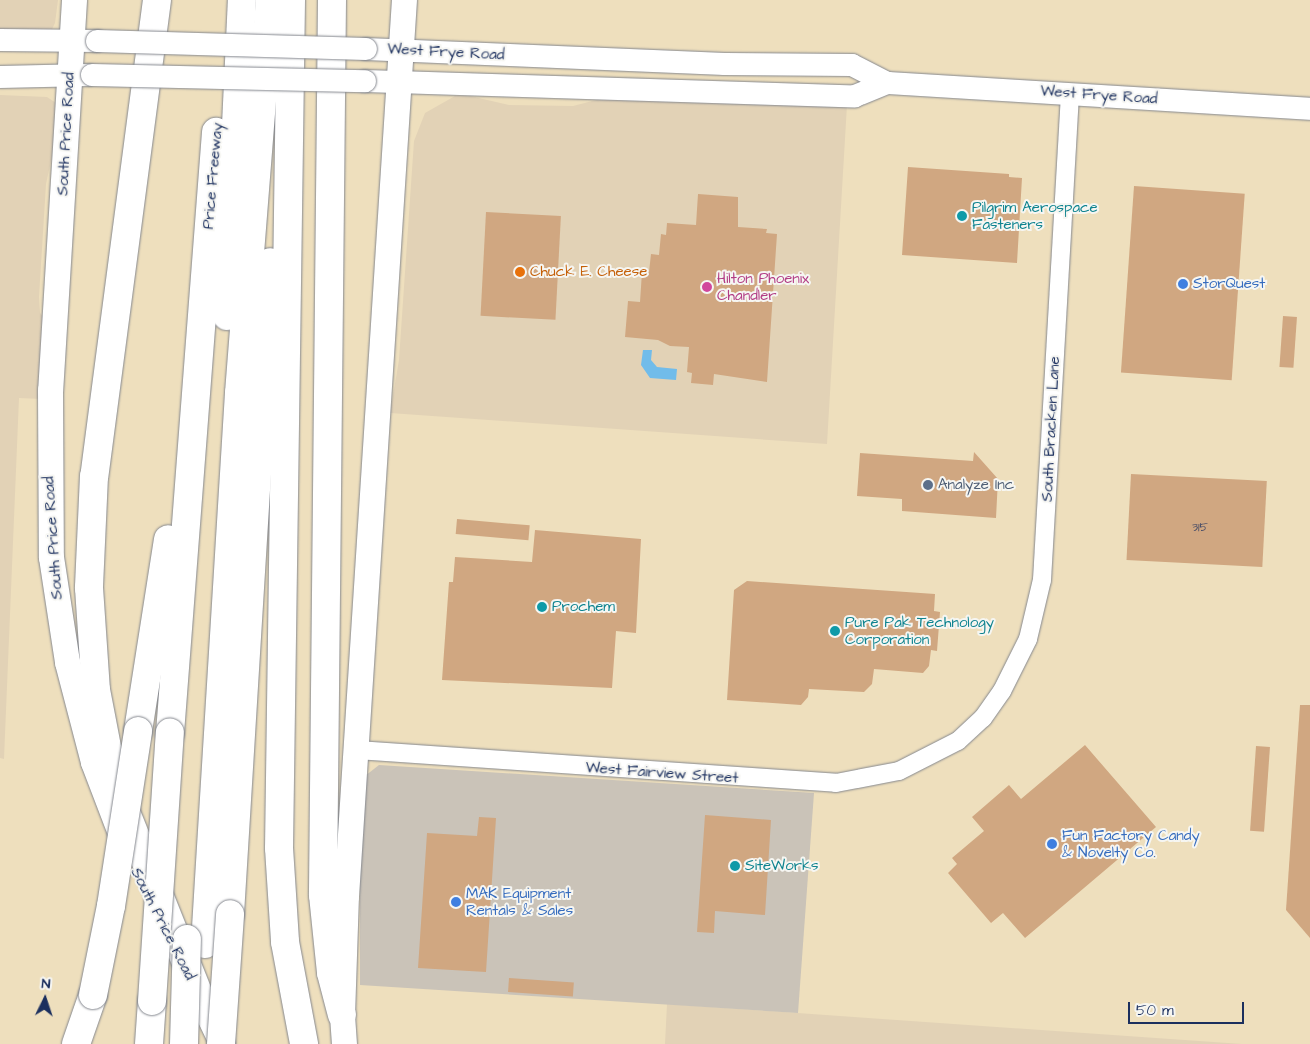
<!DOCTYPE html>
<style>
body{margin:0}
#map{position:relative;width:1310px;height:1044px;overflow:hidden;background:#eedfbd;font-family:"Architects Daughter",sans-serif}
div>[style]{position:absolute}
.built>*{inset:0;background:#e2d2b6}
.industrial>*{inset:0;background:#cac3b8}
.water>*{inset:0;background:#71bcea}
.building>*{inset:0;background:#d0a781;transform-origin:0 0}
.roads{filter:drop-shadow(0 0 1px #84878e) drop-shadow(0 0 1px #84878e)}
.minor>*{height:18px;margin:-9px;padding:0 9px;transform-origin:9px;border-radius:9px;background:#fff}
.tertiary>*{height:22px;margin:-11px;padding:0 11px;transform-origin:11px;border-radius:11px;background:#fff}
.secondary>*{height:25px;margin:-12.5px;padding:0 12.5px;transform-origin:12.5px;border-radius:12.5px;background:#fff}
.motorway>*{height:28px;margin:-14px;padding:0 14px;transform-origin:14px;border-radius:14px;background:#fff}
.bridges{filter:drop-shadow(0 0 1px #84878e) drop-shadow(0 0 1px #84878e)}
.tertiary-bridge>*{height:22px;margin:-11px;padding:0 11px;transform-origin:11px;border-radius:11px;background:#fff}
.motorway-bridge>*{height:28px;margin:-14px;padding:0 14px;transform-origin:14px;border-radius:14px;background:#fff}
.dots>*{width:14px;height:14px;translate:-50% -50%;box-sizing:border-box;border:2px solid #f6f6f2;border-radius:50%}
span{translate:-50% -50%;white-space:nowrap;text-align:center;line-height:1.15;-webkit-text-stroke:4px #f6f6f2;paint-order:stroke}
.number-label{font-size:12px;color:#484d67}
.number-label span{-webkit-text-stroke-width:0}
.street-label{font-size:15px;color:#1b2f5e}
.culture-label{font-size:15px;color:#0d838f}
.left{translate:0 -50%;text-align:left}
.food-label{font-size:15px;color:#c56008}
.hotel-label{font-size:15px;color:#b23c85}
.shop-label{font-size:15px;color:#366cbe}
.service-label{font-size:15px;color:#4e5e75}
.north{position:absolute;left:20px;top:974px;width:50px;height:50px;-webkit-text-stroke:4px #f6f6f2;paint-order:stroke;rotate:4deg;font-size:14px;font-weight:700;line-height:20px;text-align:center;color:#1b2f5e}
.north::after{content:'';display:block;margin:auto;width:18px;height:22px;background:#1b2f5e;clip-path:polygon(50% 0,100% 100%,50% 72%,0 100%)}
.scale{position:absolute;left:1128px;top:1002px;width:116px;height:22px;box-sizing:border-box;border:2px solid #1b2f5e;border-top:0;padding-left:6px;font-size:15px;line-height:18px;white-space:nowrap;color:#1b2f5e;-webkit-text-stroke:4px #f6f6f2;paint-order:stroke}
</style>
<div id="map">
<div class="built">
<i style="clip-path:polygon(0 0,58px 0,55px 23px,52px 29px,0 31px)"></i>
<i style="clip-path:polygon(0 95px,47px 97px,56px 103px,60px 119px,46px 184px,39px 297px,40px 313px,47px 321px,42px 399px,19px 398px,4px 759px,0 758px)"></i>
<i style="clip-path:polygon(455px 96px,470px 96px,509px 105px,573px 106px,604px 98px,847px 105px,827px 444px,390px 413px,399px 360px,414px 141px,425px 113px)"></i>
<i style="clip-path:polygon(667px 1004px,1242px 1044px,665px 1044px)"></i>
</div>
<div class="industrial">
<i style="clip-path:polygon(379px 765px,814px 793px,798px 1013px,360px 985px,360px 846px,365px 776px)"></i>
</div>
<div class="water">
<i style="clip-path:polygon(643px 350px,652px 350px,651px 360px,657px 367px,677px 369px,676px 380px,650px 378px,641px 365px)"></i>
</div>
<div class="building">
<i style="clip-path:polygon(908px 167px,1009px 174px,1009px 177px,1022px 178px,1017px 263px,902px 255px)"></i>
<i style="left:1134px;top:186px;width:111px;height:187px;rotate:4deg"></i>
<i style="clip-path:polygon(698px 194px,738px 197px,738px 227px,767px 229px,766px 233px,777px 234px,767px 382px,714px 374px,713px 385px,691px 383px,692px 373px,687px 372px,689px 347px,670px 346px,658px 340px,625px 337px,628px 301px,640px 302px,642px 272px,649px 272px,651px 254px,659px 255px,661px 234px,666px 235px,667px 223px,696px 225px)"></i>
<i style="left:486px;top:212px;width:75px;height:104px;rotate:3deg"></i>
<i style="left:1283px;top:316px;width:14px;height:51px;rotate:4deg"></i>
<i style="clip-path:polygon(974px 452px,998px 479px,996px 518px,902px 511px,902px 499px,857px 496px,860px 453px,973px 461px)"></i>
<i style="left:1131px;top:474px;width:136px;height:86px;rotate:3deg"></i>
<i style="left:457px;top:519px;width:73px;height:15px;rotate:5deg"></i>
<i style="clip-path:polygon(535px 530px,641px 539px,636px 633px,616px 631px,612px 688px,442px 680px,449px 582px,453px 582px,455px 557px,532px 562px)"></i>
<i style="clip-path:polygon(747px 581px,935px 594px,934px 611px,940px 612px,937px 651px,931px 650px,929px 666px,923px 673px,874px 669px,872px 684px,864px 692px,809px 689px,808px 697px,801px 705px,727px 700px,734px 590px)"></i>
<i style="clip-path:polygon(1300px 705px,1310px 705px,1310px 938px,1286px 910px)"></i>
<i style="clip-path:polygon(1085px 745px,1156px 827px,1025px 938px,1003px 913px,991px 923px,948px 873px,957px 864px,952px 858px,984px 831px,972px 817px,1009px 785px,1021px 799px)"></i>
<i style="left:1256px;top:746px;width:14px;height:85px;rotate:4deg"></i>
<i style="clip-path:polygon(705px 815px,771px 820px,765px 915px,715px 911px,714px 933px,697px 932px)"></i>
<i style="clip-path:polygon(479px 817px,496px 818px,486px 972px,418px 968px,427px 833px,477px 836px)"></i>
<i style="left:509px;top:978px;width:65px;height:14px;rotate:4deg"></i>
</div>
<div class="roads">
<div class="minor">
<i style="left:357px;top:750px;width:480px;rotate:3.9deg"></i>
<i style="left:836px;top:783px;width:64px;rotate:-10.8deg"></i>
<i style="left:899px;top:771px;width:66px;rotate:-27deg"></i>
<i style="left:958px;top:741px;width:34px;rotate:-43deg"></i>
<i style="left:983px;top:718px;width:33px;rotate:-55deg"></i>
<i style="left:1002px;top:691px;width:58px;rotate:-63.4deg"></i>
<i style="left:1028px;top:639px;width:61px;rotate:-76.7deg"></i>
<i style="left:1042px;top:580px;width:487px;rotate:-86.7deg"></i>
</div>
<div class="tertiary">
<i style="left:0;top:40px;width:97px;rotate:0.6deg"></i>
<i style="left:366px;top:49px;width:359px;rotate:2.4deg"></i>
<i style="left:725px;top:64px;width:127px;rotate:0.5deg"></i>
<i style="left:852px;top:65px;width:39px;rotate:27deg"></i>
<i style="left:0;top:77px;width:88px;rotate:-1.3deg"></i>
<i style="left:365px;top:81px;width:490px;rotate:1.8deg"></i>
<i style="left:855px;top:96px;width:35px;rotate:-22deg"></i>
<i style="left:887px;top:83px;width:424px;rotate:3.5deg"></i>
</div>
<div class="secondary">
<i style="left:74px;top:0;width:391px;rotate:93.5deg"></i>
<i style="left:50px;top:390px;width:167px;rotate:89.7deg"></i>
<i style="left:51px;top:557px;width:106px;rotate:81.3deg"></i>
<i style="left:67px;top:662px;width:103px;rotate:75.4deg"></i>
<i style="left:93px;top:762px;width:90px;rotate:69.1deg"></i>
<i style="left:192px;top:981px;width:70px;rotate:64.5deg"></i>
<i style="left:344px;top:1044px;width:29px;rotate:-94deg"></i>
<i style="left:342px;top:1015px;width:119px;rotate:-88.1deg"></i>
<i style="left:346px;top:896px;width:898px;rotate:-86.3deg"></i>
</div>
<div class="motorway">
<i style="left:157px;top:0;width:480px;rotate:97.5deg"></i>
<i style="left:94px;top:476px;width:112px;rotate:92.6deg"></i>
<i style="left:89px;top:588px;width:102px;rotate:86.1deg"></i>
<i style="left:96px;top:690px;width:74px;rotate:79.1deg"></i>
<i style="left:110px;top:763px;width:39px;rotate:73deg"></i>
<i style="left:121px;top:800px;width:213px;rotate:68.2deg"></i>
<i style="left:291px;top:0;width:848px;rotate:90.81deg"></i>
<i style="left:279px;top:848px;width:94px;rotate:86.3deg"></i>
<i style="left:285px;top:942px;width:104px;rotate:79.4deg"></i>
<i style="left:332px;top:0;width:895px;rotate:90.58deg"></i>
<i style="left:323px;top:895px;width:78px;rotate:84.1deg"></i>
<i style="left:331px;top:973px;width:43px;rotate:75.3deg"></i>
<i style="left:227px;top:316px;width:316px;rotate:-87.3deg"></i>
<i style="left:138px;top:731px;width:194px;rotate:-81.1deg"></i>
<i style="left:170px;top:733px;width:603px;rotate:-85.62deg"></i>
<i style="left:230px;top:914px;width:653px;rotate:-86.49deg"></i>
<i style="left:205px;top:944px;width:552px;rotate:-86.47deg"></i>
<i style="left:239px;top:393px;width:394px;rotate:-85.5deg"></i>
<i style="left:76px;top:1044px;width:52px;rotate:-70.9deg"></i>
<i style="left:149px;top:1044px;width:43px;rotate:-86deg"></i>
</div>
</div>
<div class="bridges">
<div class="tertiary-bridge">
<i style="left:97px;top:41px;width:269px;rotate:1.7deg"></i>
<i style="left:92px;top:75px;width:273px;rotate:1.3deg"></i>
</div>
<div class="motorway-bridge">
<i style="left:93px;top:995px;width:91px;rotate:-78.6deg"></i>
<i style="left:111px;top:906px;width:177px;rotate:-81.2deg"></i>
<i style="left:152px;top:1001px;width:269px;rotate:-86.2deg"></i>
<i style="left:184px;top:1044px;width:105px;rotate:-88.4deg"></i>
<i style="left:221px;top:1044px;width:130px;rotate:-86deg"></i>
</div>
</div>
<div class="dots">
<i style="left:962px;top:216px;background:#0f9aa8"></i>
<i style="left:520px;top:272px;background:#e8710a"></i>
<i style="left:1183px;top:284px;background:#3f7fe0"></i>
<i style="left:707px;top:287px;background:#d1479c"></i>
<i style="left:928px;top:485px;background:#5c6f8a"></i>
<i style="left:542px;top:607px;background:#0f9aa8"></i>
<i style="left:835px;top:631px;background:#0f9aa8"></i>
<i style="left:1052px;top:844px;background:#3f7fe0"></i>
<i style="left:735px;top:866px;background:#0f9aa8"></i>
<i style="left:456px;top:902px;background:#3f7fe0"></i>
</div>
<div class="number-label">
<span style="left:1200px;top:528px">315</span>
</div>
<div class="street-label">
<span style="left:446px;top:52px;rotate:3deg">West Frye Road</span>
<span style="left:1099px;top:95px;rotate:4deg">West Frye Road</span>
<span style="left:66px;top:134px;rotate:-87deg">South Price Road</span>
<span style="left:213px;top:176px;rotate:-85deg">Price Freeway</span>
<span style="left:1051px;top:429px;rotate:-87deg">South Bracken Lane</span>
<span style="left:53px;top:538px;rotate:-94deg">South Price Road</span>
<span style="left:662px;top:773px;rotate:4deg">West Fairview Street</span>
<span style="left:163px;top:924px;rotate:63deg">South Price Road</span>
</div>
<div class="culture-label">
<span class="left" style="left:972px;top:216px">Pilgrim Aerospace<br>Fasteners</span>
<span class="left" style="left:552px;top:607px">Prochem</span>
<span class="left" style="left:845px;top:631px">Pure Pak Technology<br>Corporation</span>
<span class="left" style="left:745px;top:866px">SiteWorks</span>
</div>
<div class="food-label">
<span class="left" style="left:530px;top:272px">Chuck E. Cheese</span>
</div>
<div class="hotel-label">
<span class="left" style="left:717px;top:287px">Hilton Phoenix<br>Chandler</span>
</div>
<div class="shop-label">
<span class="left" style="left:1193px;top:284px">StorQuest</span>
<span class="left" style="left:1062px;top:844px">Fun Factory Candy<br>&amp; Novelty Co.</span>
<span class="left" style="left:466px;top:902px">MAK Equipment<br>Rentals &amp; Sales</span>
</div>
<div class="service-label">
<span class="left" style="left:938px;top:485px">Analyze Inc</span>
</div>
<div class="north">N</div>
<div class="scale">50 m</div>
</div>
